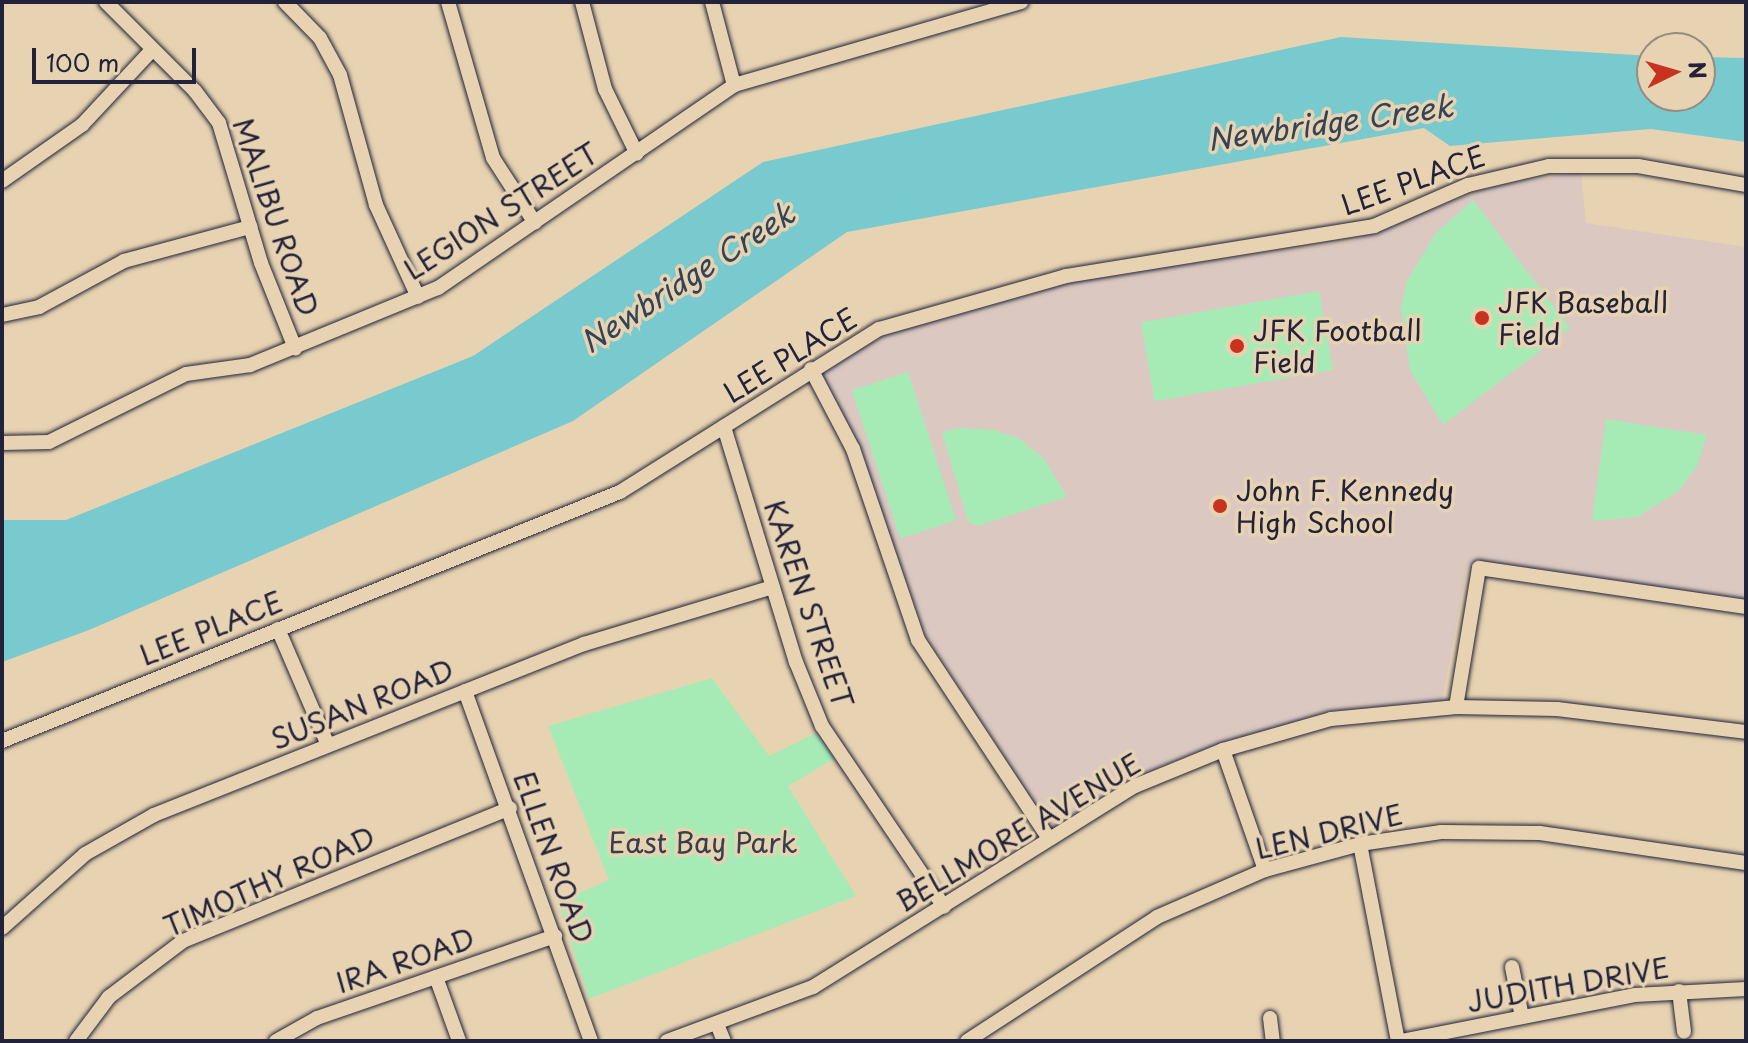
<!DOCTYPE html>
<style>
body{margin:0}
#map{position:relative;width:1748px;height:1043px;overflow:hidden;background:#e7d3b1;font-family:"Playpen Sans",sans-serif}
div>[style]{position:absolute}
.built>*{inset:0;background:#dbc9c1}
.green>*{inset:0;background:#a6ebb6;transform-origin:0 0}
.water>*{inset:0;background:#78cacf}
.roads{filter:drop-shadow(0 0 2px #22223b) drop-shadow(0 0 2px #22223b)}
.minor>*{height:14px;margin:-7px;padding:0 7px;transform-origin:7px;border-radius:7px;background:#e7d3b1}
.dots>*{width:22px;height:22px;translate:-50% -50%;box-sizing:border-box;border:4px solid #e7d3b1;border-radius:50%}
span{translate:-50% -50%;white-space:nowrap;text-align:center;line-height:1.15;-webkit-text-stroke:7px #e7d3b1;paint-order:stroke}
.street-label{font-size:28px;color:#22223b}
.poi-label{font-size:28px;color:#22223b}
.left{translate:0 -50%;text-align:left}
.park-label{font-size:28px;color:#36404d}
.water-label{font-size:30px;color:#334459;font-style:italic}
.frame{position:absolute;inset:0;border:4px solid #22223b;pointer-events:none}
.north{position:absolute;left:1636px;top:32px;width:80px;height:80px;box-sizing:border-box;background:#e7d3b1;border:2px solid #988c82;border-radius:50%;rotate:85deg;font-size:22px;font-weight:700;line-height:32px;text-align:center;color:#22223b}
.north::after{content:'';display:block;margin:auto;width:28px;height:36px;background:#c8321e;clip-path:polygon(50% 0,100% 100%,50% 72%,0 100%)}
.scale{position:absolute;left:32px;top:48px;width:164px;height:36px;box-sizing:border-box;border:4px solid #22223b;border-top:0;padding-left:10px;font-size:24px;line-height:28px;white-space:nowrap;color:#22223b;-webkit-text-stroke:6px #e7d3b1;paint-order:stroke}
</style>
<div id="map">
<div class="built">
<i style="clip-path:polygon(1581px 172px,1586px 223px,1746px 247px,1746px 601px,1468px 564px,1442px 701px,1330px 711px,1213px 747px,1128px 779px,1052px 830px,925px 634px,860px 447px,821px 374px,868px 340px,1074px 280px,1353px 241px,1488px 187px)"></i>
</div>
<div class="green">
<i style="clip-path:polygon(1473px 200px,1570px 328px,1443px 425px,1410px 370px,1401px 308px,1407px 281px,1436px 233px)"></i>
<i style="left:1319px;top:291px;width:80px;height:181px;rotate:80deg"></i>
<i style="left:908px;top:372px;width:156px;height:59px;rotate:72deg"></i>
<i style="clip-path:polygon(1606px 419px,1707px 435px,1697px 466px,1679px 491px,1637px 517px,1592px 521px)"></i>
<i style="clip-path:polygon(959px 428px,994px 430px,1020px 439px,1045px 460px,1067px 497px,977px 526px,968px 521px,942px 432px)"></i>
<i style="clip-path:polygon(712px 678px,769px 756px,816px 733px,835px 758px,788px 786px,856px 896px,589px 999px,558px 902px,609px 880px,548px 726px)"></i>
</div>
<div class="water">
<i style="clip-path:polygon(1341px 37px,1652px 56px,1652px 96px,1700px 96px,1700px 57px,1746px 58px,1746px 142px,1651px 129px,1450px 146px,1424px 128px,847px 232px,573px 421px,89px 630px,2px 662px,2px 520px,66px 520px,473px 356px,763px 162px)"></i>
</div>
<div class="roads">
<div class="minor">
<i style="left:106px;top:2px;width:126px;rotate:45deg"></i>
<i style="left:195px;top:91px;width:40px;rotate:53deg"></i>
<i style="left:219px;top:123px;width:146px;rotate:73.3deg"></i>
<i style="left:261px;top:263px;width:92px;rotate:68.2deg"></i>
<i style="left:285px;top:2px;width:50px;rotate:45.8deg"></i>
<i style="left:320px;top:38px;width:42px;rotate:61.6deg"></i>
<i style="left:340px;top:75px;width:135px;rotate:74.5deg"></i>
<i style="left:376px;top:205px;width:101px;rotate:65.5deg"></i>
<i style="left:448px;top:2px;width:162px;rotate:73.9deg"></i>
<i style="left:493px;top:158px;width:77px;rotate:57.1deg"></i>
<i style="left:582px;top:2px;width:90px;rotate:75.2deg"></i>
<i style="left:605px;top:89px;width:72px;rotate:63.8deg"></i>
<i style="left:712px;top:2px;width:86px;rotate:75.2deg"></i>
<i style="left:2px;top:181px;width:98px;rotate:-35deg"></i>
<i style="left:82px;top:125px;width:101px;rotate:-47deg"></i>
<i style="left:2px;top:315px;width:38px;rotate:-12deg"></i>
<i style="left:39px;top:307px;width:97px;rotate:-28.4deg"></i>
<i style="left:124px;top:261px;width:131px;rotate:-15.1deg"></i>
<i style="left:811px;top:369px;width:90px;rotate:62.3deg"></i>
<i style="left:853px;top:449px;width:202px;rotate:71.2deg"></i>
<i style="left:918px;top:640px;width:236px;rotate:56.6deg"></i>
<i style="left:724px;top:427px;width:246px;rotate:73deg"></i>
<i style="left:796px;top:662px;width:69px;rotate:67.9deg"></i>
<i style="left:822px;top:726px;width:218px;rotate:56deg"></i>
<i style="left:2px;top:443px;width:47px;rotate:-1.2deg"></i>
<i style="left:49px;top:442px;width:153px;rotate:-26.4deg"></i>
<i style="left:186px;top:374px;width:65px;rotate:-8deg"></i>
<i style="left:250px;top:365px;width:203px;rotate:-22.3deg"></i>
<i style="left:438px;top:288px;width:359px;rotate:-34.4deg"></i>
<i style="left:734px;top:85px;width:299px;rotate:-16.1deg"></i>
<i style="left:278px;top:629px;width:126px;rotate:66.7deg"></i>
<i style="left:465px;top:691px;width:372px;rotate:70.2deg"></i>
<i style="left:1456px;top:707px;width:141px;rotate:-80.6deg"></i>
<i style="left:1479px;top:568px;width:270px;rotate:8.3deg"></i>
<i style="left:2px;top:741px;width:666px;rotate:-21.95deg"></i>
<i style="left:620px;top:492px;width:306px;rotate:-32.2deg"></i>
<i style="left:879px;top:329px;width:194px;rotate:-15.8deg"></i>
<i style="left:1066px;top:276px;width:312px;rotate:-9.2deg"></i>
<i style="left:1374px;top:226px;width:103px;rotate:-23.6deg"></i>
<i style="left:1468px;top:185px;width:83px;rotate:-13.2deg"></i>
<i style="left:1549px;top:166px;width:89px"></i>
<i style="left:1638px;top:166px;width:110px;rotate:10deg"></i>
<i style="left:1223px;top:750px;width:127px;rotate:70.7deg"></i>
<i style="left:1360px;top:844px;width:201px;rotate:79.1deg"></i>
<i style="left:2px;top:928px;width:111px;rotate:-41.7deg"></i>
<i style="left:85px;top:854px;width:79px;rotate:-29.5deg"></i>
<i style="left:154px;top:815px;width:463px;rotate:-21.7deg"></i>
<i style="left:584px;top:644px;width:197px;rotate:-16.8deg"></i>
<i style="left:1512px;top:967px;width:51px;rotate:78.7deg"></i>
<i style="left:436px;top:977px;width:68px;rotate:70.2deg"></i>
<i style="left:1679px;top:991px;width:41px;rotate:83deg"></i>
<i style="left:1270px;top:1018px;width:23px;rotate:83deg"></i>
<i style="left:717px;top:1024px;width:18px;rotate:68deg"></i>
<i style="left:76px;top:1041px;width:55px;rotate:-53.1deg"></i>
<i style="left:109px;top:997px;width:93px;rotate:-37.1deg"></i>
<i style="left:183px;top:941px;width:353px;rotate:-22.1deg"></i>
<i style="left:276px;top:1041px;width:47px;rotate:-29.3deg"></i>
<i style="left:317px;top:1018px;width:252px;rotate:-19deg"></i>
<i style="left:667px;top:1041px;width:156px;rotate:-20.3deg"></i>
<i style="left:813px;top:987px;width:380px;rotate:-32deg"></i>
<i style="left:1135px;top:786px;width:95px;rotate:-22.2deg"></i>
<i style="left:1223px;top:750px;width:112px;rotate:-16deg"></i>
<i style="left:1331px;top:719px;width:126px;rotate:-5.5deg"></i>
<i style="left:1456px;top:707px;width:101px;rotate:1.1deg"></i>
<i style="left:1557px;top:709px;width:190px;rotate:6.9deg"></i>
<i style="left:967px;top:1041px;width:227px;rotate:-33.1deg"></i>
<i style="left:1157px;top:917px;width:118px;rotate:-23.5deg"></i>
<i style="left:1265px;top:870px;width:98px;rotate:-15.3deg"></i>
<i style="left:1360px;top:844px;width:82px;rotate:-8.4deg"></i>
<i style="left:1441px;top:832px;width:99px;rotate:0.6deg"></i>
<i style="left:1540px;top:833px;width:208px;rotate:8.3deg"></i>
<i style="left:1401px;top:1041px;width:238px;rotate:-11.1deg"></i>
<i style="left:1635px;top:995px;width:111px;rotate:-3.1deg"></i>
</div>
</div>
<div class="dots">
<i style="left:1482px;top:318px;background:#c8321e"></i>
<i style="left:1237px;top:346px;background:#c8321e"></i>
<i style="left:1220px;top:506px;background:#c8321e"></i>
</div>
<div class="street-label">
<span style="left:1413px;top:180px;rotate:-20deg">LEE PLACE</span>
<span style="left:501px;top:211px;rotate:-33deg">LEGION STREET</span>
<span style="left:276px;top:217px;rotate:71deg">MALIBU ROAD</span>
<span style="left:790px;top:355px;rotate:-32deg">LEE PLACE</span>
<span style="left:809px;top:604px;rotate:71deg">KAREN STREET</span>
<span style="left:211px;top:628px;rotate:-22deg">LEE PLACE</span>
<span style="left:362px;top:704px;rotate:-22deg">SUSAN ROAD</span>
<span style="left:1329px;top:831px;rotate:-14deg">LEN DRIVE</span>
<span style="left:1018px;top:832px;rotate:-31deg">BELLMORE AVENUE</span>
<span style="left:554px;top:857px;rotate:70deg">ELLEN ROAD</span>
<span style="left:269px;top:881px;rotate:-24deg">TIMOTHY ROAD</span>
<span style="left:405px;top:960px;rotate:-19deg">IRA ROAD</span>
<span style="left:1568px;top:984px;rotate:-10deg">JUDITH DRIVE</span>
</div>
<div class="poi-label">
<span class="left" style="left:1498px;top:318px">JFK Baseball<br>Field</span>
<span class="left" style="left:1253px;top:346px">JFK Football<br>Field</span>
<span class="left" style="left:1236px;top:506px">John F. Kennedy<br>High School</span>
</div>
<div class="park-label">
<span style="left:703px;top:842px">East Bay Park</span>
</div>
<div class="water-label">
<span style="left:1330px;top:122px;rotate:-8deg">Newbridge Creek</span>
<span style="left:687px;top:277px;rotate:-33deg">Newbridge Creek</span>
</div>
<div class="frame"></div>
<div class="north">N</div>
<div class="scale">100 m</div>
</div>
